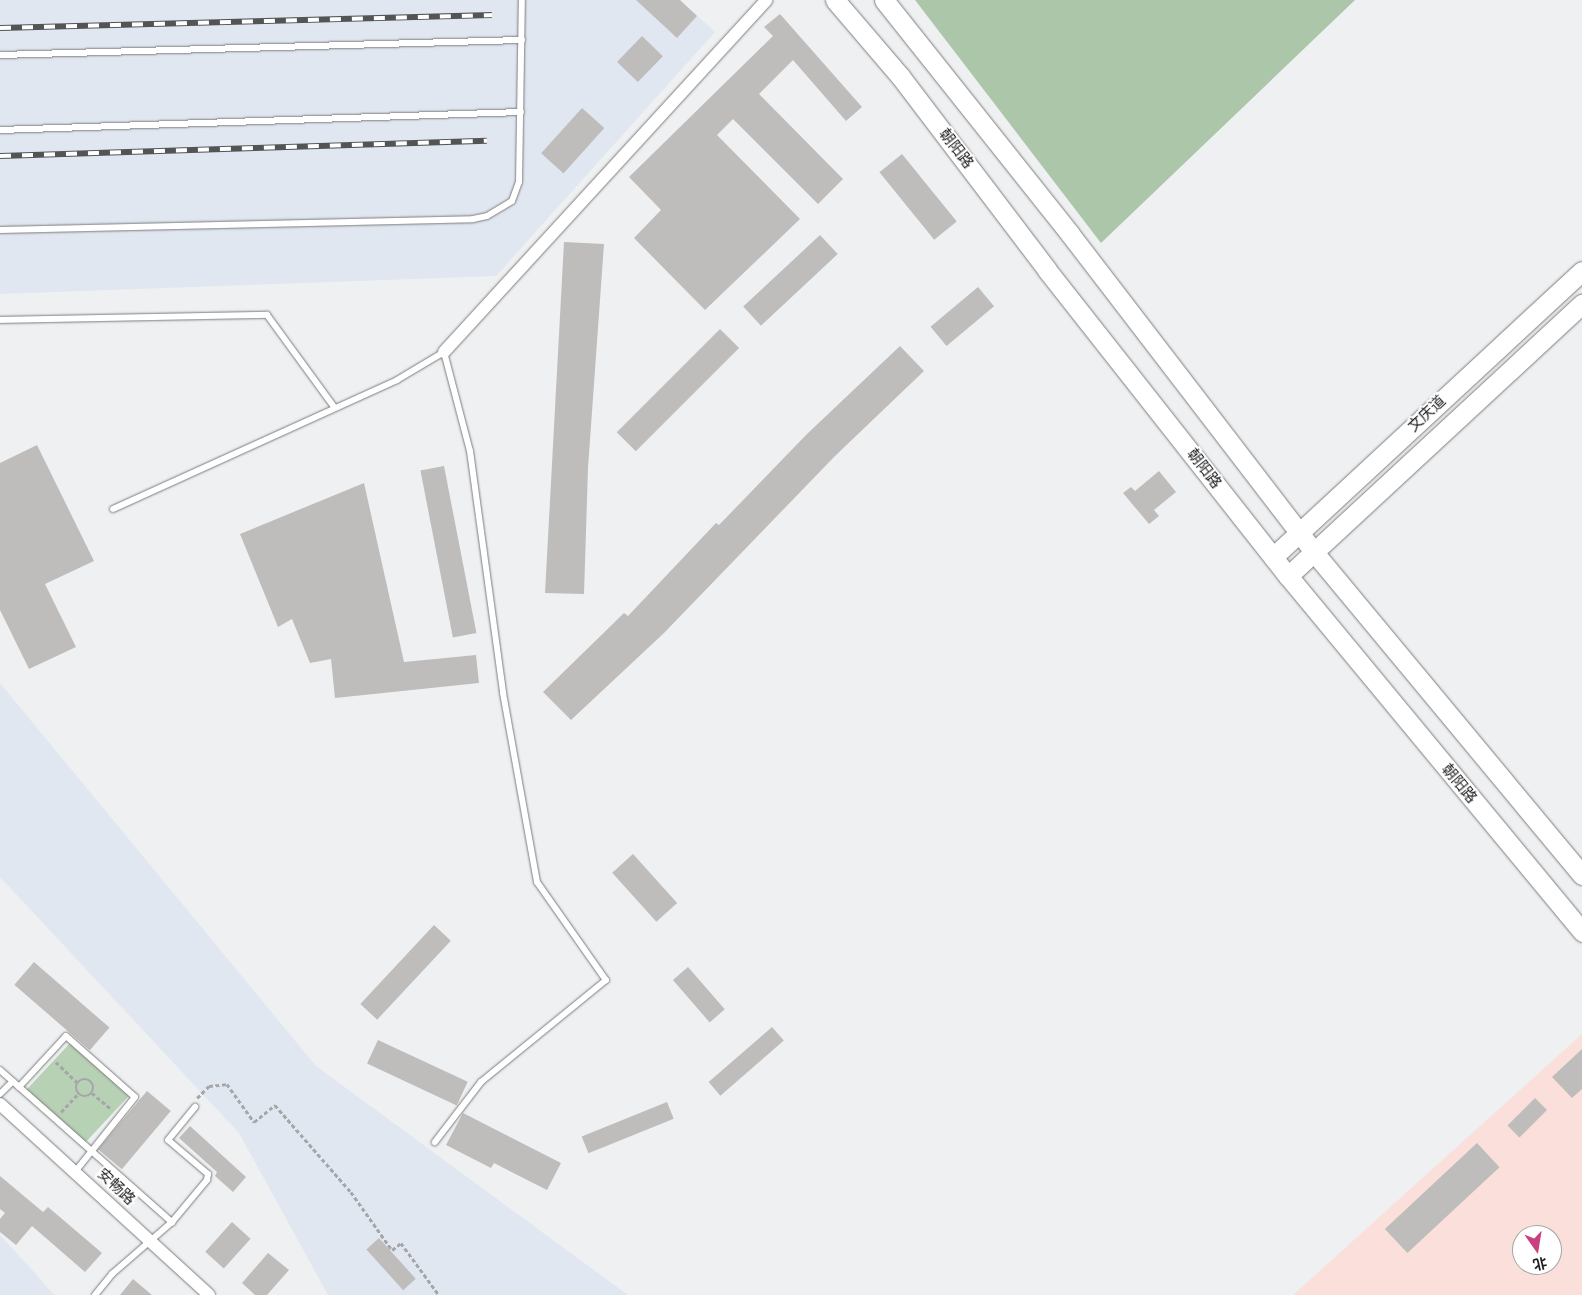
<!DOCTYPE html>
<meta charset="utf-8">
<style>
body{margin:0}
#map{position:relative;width:1582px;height:1295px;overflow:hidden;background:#eff0f2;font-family:Cabin,"Noto Sans SC",sans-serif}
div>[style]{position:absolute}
.industrial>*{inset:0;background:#fadfda}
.built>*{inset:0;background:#e1e7f0}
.green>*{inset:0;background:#b7d1b5;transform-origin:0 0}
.forest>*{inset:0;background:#abc6a8}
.building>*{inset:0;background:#bfbdbb;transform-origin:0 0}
.path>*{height:2.5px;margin-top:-1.25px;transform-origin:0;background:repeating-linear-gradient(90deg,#a5a6a8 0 4px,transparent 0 6.5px)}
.path>.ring{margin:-1.25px;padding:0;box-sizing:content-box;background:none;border:2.5px solid #a5a6a8;border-radius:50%}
.roads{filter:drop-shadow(0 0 1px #7b7c7e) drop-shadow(0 0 1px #7b7c7e)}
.lane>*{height:6px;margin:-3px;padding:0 3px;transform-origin:3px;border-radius:3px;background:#fff}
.street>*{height:12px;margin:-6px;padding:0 6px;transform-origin:6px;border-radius:6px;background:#fff}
.secondary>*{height:19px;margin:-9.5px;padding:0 9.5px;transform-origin:9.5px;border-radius:9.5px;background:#fff}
.rail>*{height:5.5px;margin-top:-2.75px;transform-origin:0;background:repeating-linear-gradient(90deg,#fff 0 11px,#535455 0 22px);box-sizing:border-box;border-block:1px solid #535455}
span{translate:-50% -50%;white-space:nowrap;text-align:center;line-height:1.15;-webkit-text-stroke:4px #fff;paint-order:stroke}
.street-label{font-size:15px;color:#1e1e1f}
.north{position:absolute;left:1512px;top:1225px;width:50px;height:50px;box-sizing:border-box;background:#fff;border:1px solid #a5a5a5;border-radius:50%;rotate:167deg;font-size:14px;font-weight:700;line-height:20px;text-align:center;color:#1e1e1f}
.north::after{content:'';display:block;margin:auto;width:18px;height:22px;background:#c9417e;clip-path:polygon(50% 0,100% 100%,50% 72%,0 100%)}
</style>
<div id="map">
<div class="industrial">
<i style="clip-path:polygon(evenodd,1582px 1034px,1582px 1295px,1293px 1295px,1582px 1034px,1522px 1235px,1552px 1235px,1552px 1265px,1522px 1265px,1522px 1235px)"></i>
</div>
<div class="built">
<i style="clip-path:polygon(0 0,680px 0,715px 32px,496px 276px,0 294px)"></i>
<i style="clip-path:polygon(0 683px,316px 1066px,628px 1295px,328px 1295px,239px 1133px,0 877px)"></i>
<i style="clip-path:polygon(0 1235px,33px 1271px,54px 1295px,0 1295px)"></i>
</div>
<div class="green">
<i style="left:71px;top:1042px;width:79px;height:65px;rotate:43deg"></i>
</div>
<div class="forest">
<i style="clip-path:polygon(915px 0,1355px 0,1101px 243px)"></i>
</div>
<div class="building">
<i style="clip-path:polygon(636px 0,680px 0,697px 16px,677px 38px)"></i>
<i style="clip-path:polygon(780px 14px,862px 107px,846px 121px,793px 60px,759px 94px,843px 179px,818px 204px,733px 119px,717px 135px,800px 219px,705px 310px,634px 238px,661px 210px,629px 177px,773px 36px,764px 27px)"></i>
<i style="left:642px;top:36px;width:29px;height:36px;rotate:44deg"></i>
<i style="left:582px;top:108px;width:30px;height:61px;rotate:42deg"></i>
<i style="left:902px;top:154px;width:87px;height:29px;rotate:51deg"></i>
<i style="left:820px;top:235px;width:26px;height:105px;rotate:47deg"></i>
<i style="clip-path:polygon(564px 242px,604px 244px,588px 468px,584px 594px,545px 593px)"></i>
<i style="left:978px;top:287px;width:25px;height:62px;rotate:50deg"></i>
<i style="left:720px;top:329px;width:27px;height:146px;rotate:45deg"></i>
<i style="clip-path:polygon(900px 346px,924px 371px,835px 456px,664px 633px,571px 720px,543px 692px,624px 613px,628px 616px,716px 523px,719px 525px,807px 434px)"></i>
<i style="clip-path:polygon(37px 445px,94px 561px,45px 584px,76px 647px,29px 669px,0 610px,0 463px)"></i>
<i style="left:444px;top:466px;width:170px;height:24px;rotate:79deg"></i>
<i style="clip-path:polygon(1159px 471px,1176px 492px,1154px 510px,1159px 516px,1149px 524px,1123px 493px,1131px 487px,1135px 491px)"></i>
<i style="clip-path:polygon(364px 483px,404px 662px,476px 655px,479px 683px,335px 698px,331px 659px,310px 663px,292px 619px,278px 627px,240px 534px)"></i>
<i style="left:633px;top:854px;width:66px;height:28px;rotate:48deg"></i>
<i style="left:434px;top:925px;width:23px;height:108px;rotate:43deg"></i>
<i style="left:34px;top:962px;width:100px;height:30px;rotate:41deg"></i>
<i style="left:688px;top:967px;width:56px;height:20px;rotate:49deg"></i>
<i style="left:772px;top:1027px;width:18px;height:84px;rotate:49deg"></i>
<i style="left:378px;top:1040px;width:99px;height:26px;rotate:25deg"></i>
<i style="clip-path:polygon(1582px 1049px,1582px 1089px,1572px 1098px,1552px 1077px)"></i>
<i style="left:147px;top:1091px;width:31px;height:76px;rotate:40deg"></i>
<i style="left:1535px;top:1098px;width:17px;height:39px;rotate:45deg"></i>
<i style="left:667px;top:1102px;width:18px;height:92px;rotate:68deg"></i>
<i style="clip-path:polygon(463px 1113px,561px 1163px,547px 1190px,494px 1163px,491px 1168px,446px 1145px)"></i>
<i style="clip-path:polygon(190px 1126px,246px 1177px,233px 1192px,215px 1176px,217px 1172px,179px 1138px)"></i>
<i style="left:1477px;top:1143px;width:33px;height:126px;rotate:47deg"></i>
<i style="clip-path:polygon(0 1176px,43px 1212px,48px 1207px,102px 1253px,85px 1272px,32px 1226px,16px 1245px,0 1232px,0 1219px,5px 1213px,0 1209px)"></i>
<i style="left:232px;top:1222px;width:25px;height:40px;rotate:42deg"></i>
<i style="left:379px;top:1238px;width:55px;height:17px;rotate:48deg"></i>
<i style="clip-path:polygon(268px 1253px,289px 1270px,267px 1295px,255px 1295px,242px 1283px)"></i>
<i style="clip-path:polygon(133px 1279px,152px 1295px,120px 1295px)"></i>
</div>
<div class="path">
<i style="left:56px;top:1062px;width:29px;rotate:44deg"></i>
<i class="ring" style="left:76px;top:1079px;width:15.5px;height:15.5px"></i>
<i style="left:92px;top:1093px;width:26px;rotate:40deg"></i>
<i style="left:197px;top:1098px;width:17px;rotate:-45deg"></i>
<i style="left:209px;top:1086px;width:18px;rotate:-6deg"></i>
<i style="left:227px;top:1084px;width:47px;rotate:54.6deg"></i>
<i style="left:254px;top:1122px;width:27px;rotate:-39deg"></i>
<i style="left:275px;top:1105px;width:116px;rotate:48.9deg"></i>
<i style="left:351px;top:1192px;width:71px;rotate:54.7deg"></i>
<i style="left:392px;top:1250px;width:11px;rotate:-38deg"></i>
<i style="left:401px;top:1243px;width:64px;rotate:53.8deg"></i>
<i style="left:61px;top:1112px;width:25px;rotate:-47deg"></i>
</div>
<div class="roads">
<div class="lane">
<i style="left:0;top:55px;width:522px;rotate:-1.65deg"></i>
<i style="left:0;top:130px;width:521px;rotate:-1.98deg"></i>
<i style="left:0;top:230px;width:473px;rotate:-1.3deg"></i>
<i style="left:473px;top:219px;width:14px;rotate:-12deg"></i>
<i style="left:487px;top:216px;width:29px;rotate:-31deg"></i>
<i style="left:512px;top:201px;width:20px;rotate:-70deg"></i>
<i style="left:519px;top:182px;width:182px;rotate:-89.1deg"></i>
<i style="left:0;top:320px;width:267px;rotate:-1.1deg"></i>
<i style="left:267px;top:315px;width:114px;rotate:53.9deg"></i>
<i style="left:113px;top:509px;width:312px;rotate:-24.4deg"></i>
<i style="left:397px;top:380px;width:55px;rotate:-30.8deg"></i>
<i style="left:444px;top:352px;width:102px;rotate:75.3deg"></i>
<i style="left:470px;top:451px;width:244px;rotate:82.2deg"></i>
<i style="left:503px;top:693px;width:192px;rotate:79.8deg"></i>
<i style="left:537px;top:882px;width:120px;rotate:54.9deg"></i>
<i style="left:606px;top:980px;width:161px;rotate:140.8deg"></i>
<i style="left:481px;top:1082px;width:76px;rotate:127.5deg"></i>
<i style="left:0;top:1070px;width:230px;rotate:41.5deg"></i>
<i style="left:19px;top:1087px;width:69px;rotate:-47.3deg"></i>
<i style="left:66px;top:1036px;width:92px;rotate:41.5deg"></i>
<i style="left:135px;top:1097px;width:96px;rotate:128.7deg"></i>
<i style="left:0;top:1094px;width:18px;rotate:-45deg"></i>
<i style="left:95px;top:1295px;width:27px;rotate:-51deg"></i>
<i style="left:112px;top:1274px;width:79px;rotate:-40.9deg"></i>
<i style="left:172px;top:1222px;width:55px;rotate:-50.2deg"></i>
<i style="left:207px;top:1180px;width:6px;rotate:-81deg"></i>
<i style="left:208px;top:1174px;width:52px;rotate:-139.6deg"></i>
<i style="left:168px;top:1140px;width:43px;rotate:-50.7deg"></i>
</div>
<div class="street">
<i style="left:444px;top:352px;width:477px;rotate:-47.5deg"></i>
<i style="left:0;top:1104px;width:283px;rotate:42.4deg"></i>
</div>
<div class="secondary">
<i style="left:835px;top:0;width:100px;rotate:49.5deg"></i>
<i style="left:900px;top:76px;width:243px;rotate:52.8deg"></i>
<i style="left:1047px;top:270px;width:390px;rotate:51.8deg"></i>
<i style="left:1288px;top:576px;width:462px;rotate:50.4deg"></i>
<i style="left:884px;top:0;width:299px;rotate:51.5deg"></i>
<i style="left:1070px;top:234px;width:399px;rotate:52.5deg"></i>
<i style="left:1313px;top:551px;width:421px;rotate:50.3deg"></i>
<i style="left:1273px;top:557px;width:421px;rotate:-42.8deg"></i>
<i style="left:1288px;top:576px;width:401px;rotate:-42.8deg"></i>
</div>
</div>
<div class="rail">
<i style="left:0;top:28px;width:492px;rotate:-1.5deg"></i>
<i style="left:0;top:156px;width:487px;rotate:-1.8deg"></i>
</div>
<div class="street-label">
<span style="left:956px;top:149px;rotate:52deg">朝阳路</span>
<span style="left:1427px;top:414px;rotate:-43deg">文庆道</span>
<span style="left:1204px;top:469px;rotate:52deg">朝阳路</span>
<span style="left:1459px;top:784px;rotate:50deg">朝阳路</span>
<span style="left:116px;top:1187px;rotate:43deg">安畅路</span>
</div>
<div class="north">北</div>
</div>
